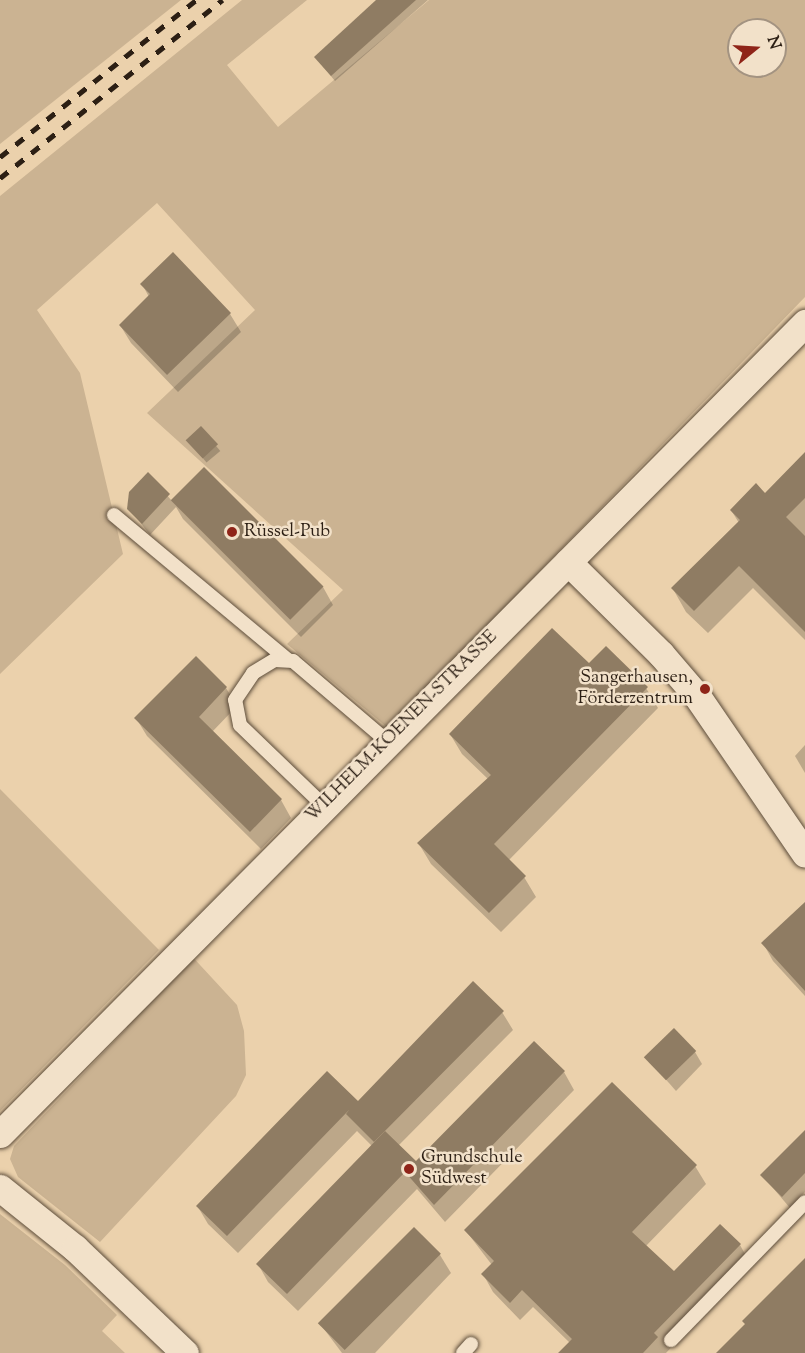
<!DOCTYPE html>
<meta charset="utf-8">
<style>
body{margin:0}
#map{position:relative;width:805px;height:1353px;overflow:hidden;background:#ebd1ac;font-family:"Sorts Mill Goudy",serif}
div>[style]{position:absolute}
.green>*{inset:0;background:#cbb392}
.shadow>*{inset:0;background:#0003;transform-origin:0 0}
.building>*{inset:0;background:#8f7c63;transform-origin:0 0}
.roads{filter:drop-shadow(0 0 2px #5c4c3a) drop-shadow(0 0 2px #5c4c3a)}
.service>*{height:14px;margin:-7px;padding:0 7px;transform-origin:7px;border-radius:7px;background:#f2e1c9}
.minor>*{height:27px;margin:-13.5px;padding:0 13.5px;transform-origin:13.5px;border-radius:13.5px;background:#f2e1c9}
.rail>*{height:4.5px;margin-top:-2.25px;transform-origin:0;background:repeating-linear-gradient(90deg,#2c1f14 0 10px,transparent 0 20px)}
.dots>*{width:16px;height:16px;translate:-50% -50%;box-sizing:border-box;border:3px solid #f2e1c9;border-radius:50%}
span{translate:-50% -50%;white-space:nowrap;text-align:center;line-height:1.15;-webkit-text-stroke:5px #f2e1c9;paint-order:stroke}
.poi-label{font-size:18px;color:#2c1f14}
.left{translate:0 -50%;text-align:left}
.right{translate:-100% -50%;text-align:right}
.street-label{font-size:18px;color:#2c1f14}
.north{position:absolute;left:727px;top:18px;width:60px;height:60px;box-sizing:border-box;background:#f2e1c9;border:2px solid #a39381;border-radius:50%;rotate:72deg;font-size:16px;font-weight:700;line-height:24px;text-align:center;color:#2c1f14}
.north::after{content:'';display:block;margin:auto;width:21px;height:27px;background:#8f2418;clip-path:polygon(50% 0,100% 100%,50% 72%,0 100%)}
</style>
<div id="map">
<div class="green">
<i style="clip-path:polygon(0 0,181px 0,0 144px)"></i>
<i style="clip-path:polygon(evenodd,242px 0,307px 0,227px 65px,278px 127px,429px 0,805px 0,805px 297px,388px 728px,287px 644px,343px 590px,147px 413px,255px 310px,157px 203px,37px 310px,80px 373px,123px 554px,0 674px,0 196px,242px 0,739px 30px,775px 30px,775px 66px,739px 66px,739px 30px)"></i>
<i style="clip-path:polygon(0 789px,159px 950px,0 1111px)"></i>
<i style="clip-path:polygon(188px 952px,237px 1005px,244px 1031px,246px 1075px,236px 1096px,100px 1242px,18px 1177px,10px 1159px,14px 1146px,127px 1028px,121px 1021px)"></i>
<i style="clip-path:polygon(0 1214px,65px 1265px,117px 1315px,102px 1331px,125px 1353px,0 1353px)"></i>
</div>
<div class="shadow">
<i style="clip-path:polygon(378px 0,428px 0,335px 81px,315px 57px)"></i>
<i style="clip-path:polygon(173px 254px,230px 314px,241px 332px,178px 392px,131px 343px,120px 325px,149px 297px,142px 284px)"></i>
<i style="left:201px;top:428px;width:30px;height:18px;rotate:50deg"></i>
<i style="clip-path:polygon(805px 455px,805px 640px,753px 588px,708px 633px,686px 612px,673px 589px,739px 523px,731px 510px,765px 495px)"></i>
<i style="clip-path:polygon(204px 469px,323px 587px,333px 605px,301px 637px,183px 519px,176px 507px,150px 535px,129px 508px,148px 474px,172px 501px)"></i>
<i style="clip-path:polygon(196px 658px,226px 688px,237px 706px,212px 732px,281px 800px,291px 818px,261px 849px,147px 736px,136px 718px)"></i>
<i style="clip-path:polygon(589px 666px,646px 688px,658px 708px,508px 861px,524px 877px,536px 897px,501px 932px,431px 864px,419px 844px,488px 779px,462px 754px,450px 734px)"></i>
<i style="clip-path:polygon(805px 745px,805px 773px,795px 756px)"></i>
<i style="clip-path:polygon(805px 921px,805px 996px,773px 961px,763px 943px)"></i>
<i style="clip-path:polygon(502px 1012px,513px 1030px,398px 1146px,416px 1163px,564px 1072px,574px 1090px,445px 1222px,417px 1189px,298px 1311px,268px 1282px,258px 1264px,372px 1146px,357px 1131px,238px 1253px,208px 1224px,198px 1207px)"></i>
<i style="clip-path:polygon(695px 1052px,702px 1064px,676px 1091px,647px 1058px)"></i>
<i style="clip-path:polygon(805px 1132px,805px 1192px,790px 1208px,762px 1175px)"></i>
<i style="clip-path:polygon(695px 1166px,706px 1184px,645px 1247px,674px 1274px,740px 1245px,750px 1263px,666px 1353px,563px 1353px,570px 1343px,533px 1307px,520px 1320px,493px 1292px,483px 1274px,492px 1265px,466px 1231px)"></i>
<i style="clip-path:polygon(414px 1229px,440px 1255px,451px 1273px,375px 1353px,342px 1353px,321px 1325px)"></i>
</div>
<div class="building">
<i style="clip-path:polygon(376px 0,416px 0,331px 76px,314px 57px)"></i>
<i style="clip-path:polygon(173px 252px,231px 313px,167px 375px,119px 325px,150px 294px,140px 284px)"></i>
<i style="left:201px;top:426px;width:25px;height:21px;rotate:47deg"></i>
<i style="clip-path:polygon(805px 452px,805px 498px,786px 517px,805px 536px,805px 632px,739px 566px,694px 611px,671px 588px,740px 520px,730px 510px,756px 483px,765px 493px)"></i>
<i style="left:204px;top:467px;width:169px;height:47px;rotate:45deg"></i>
<i style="clip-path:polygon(148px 472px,170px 494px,142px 524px,127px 509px,129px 492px)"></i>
<i style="clip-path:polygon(552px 628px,589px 663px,606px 646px,648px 687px,494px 844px,526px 876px,489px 913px,417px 843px,491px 775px,449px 734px)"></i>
<i style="clip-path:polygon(196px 656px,227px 687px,199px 717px,282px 799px,250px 832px,134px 718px)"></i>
<i style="clip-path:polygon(805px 902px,805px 991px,761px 943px)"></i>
<i style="clip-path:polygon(473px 981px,504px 1011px,374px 1142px,346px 1114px,349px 1110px,227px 1236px,196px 1206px,327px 1071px,358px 1101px)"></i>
<i style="left:674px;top:1028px;width:32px;height:42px;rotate:46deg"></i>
<i style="clip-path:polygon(534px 1041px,565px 1071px,434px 1205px,405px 1172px,287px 1294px,256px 1264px,385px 1131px,416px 1161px)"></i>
<i style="clip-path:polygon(612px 1082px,697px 1165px,632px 1232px,674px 1271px,720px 1224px,741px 1244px,654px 1333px,658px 1337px,643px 1353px,558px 1353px,572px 1339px,522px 1290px,510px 1303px,481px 1274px,494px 1261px,464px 1230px)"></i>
<i style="clip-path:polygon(805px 1130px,805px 1173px,782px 1197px,760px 1175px)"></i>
<i style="left:414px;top:1227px;width:38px;height:136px;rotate:45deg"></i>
<i style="clip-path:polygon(805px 1258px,805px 1353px,716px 1353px,745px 1324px,742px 1321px)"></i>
</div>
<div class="roads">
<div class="service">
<i style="left:114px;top:515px;width:225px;rotate:39.8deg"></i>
<i style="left:323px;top:805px;width:115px;rotate:-136.1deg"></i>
<i style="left:240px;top:725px;width:25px;rotate:-101deg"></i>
<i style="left:235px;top:700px;width:32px;rotate:-56deg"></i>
<i style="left:253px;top:673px;width:26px;rotate:-31deg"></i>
<i style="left:275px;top:660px;width:18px;rotate:3deg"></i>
<i style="left:293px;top:661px;width:123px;rotate:40.4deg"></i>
<i style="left:671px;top:1340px;width:192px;rotate:-45.8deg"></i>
<i style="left:463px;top:1353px;width:12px;rotate:-48deg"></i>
</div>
<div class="minor">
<i style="left:568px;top:562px;width:131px;rotate:44.7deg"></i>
<i style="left:661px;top:654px;width:55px;rotate:49.4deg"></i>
<i style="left:697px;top:696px;width:191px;rotate:55.6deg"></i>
<i style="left:0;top:1134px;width:1143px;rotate:-45.21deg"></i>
<i style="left:0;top:1188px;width:96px;rotate:38.7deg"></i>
<i style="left:75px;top:1248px;width:152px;rotate:43.7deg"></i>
</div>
</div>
<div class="rail">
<i style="left:0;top:157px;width:251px;rotate:-38.7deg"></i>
<i style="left:0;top:178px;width:285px;rotate:-38.7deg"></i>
</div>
<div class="dots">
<i style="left:232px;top:532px;background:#8f2418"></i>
<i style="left:705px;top:689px;background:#8f2418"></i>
<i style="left:409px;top:1169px;background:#8f2418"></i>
</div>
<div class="poi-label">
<span class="left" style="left:244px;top:532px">Rüssel-Pub</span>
<span class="right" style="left:693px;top:689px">Sangerhausen,<br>Förderzentrum</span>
<span class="left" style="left:421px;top:1169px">Grundschule<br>Südwest</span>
</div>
<div class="street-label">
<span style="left:402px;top:727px;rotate:-45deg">WILHELM-KOENEN-STRASSE</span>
</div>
<div class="north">N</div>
</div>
